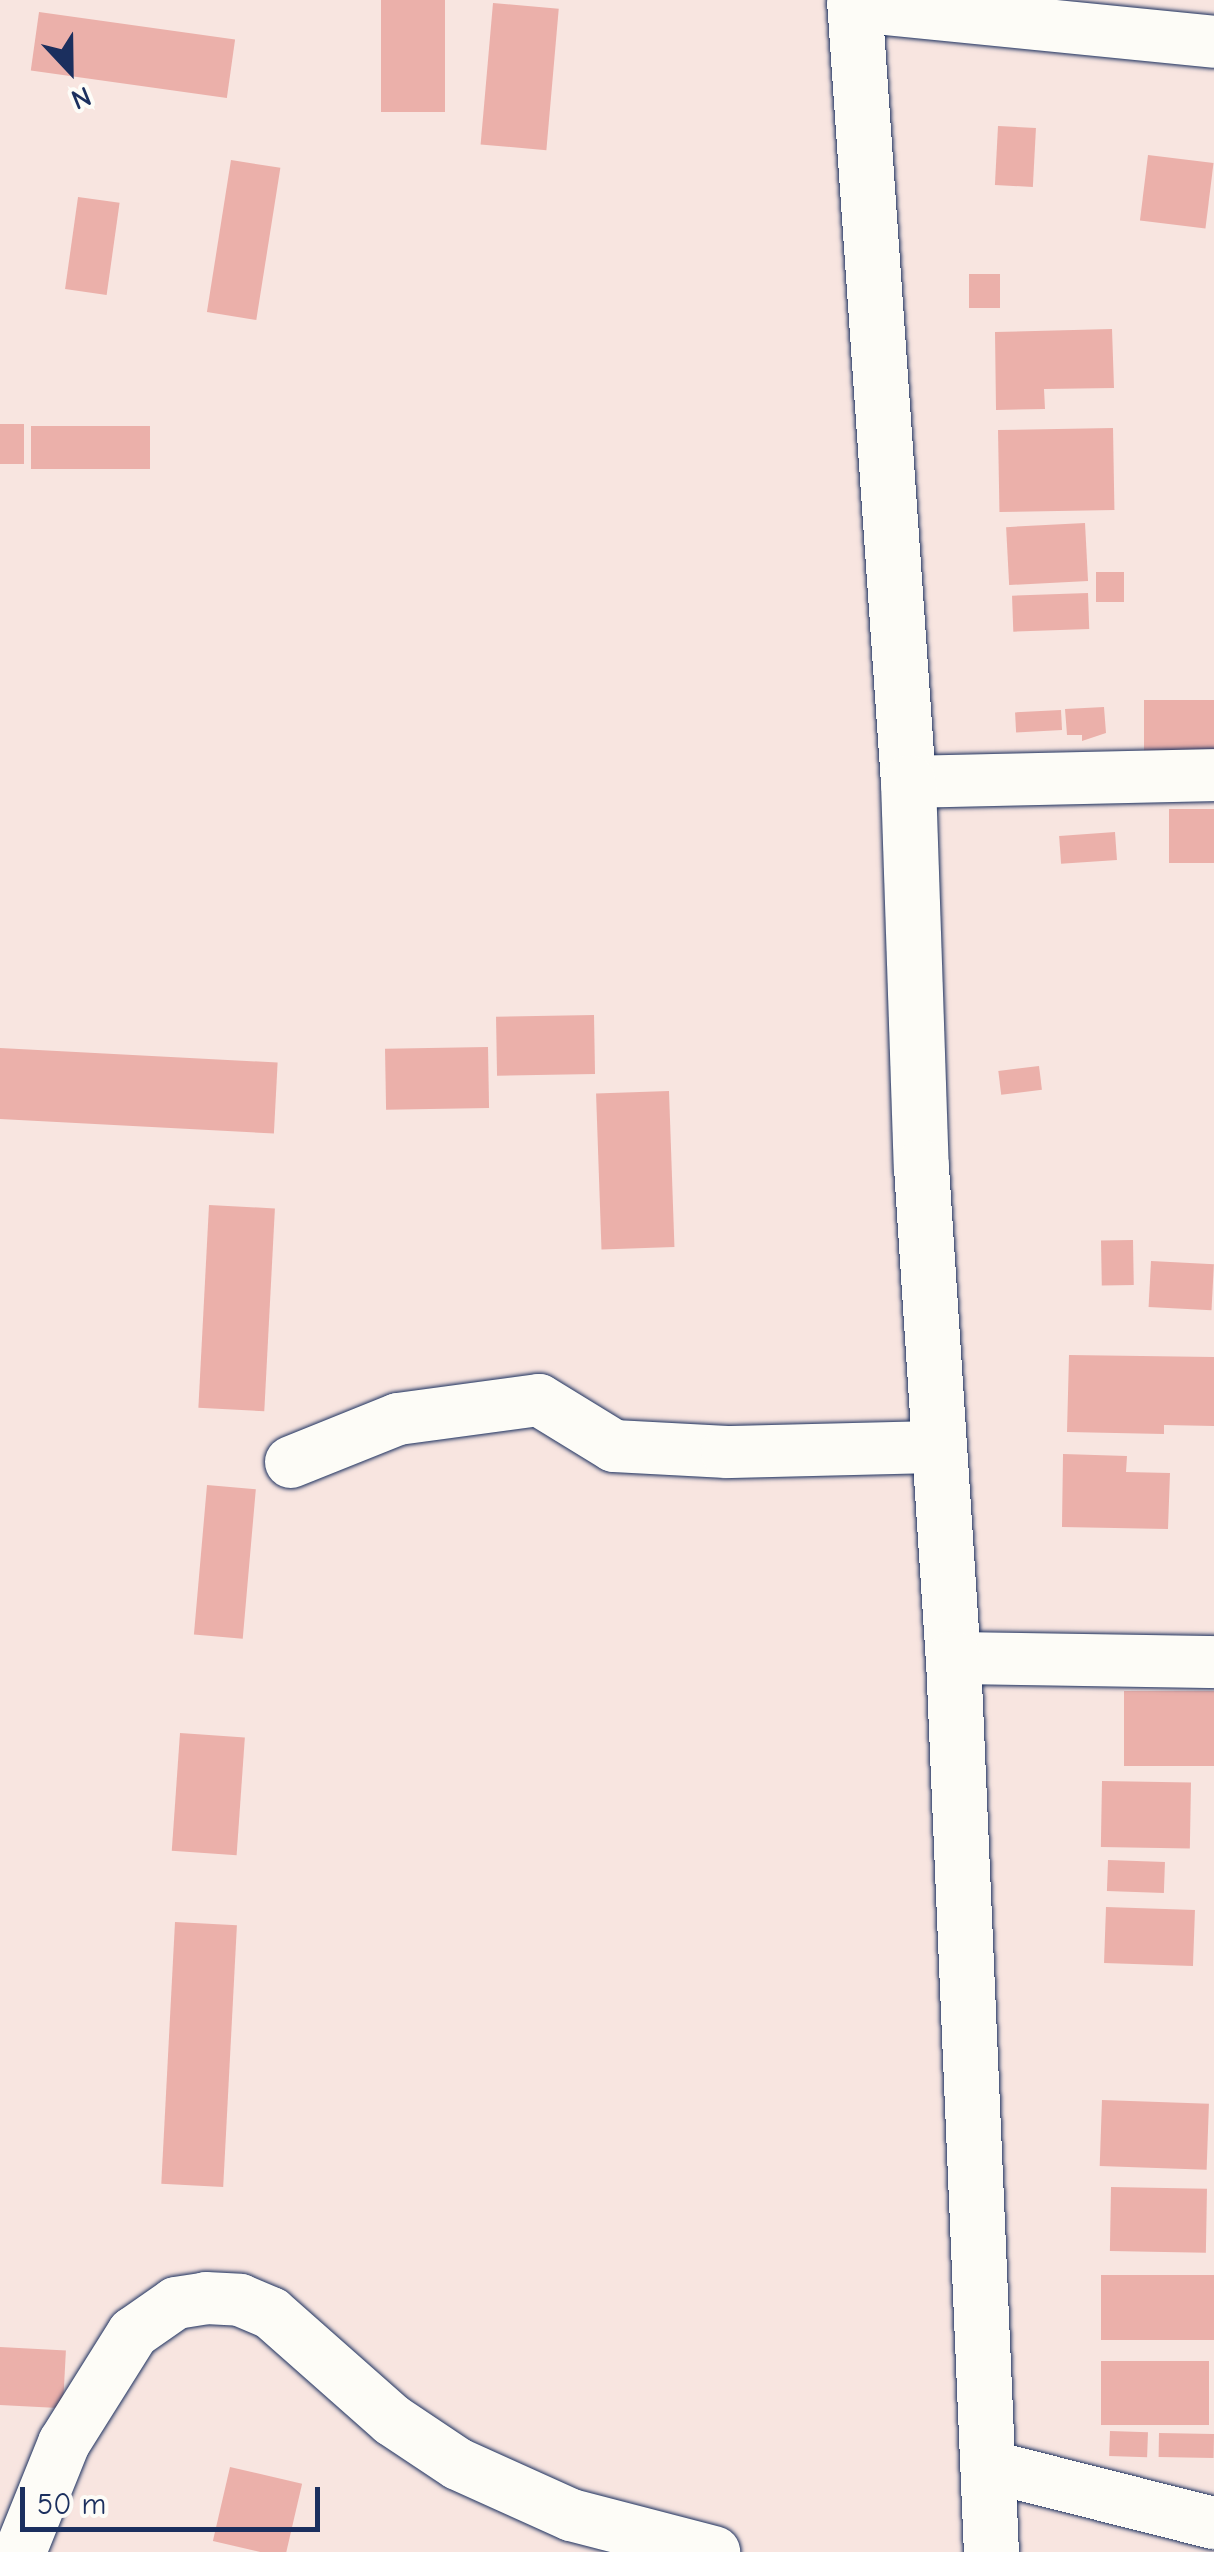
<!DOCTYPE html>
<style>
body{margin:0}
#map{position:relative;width:1214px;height:2552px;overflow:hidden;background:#f8e5e0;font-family:"Comic Neue",sans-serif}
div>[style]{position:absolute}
.building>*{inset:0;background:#ebb0aa;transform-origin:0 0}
.roads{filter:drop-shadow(0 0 2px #1b2f5e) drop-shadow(0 0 2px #1b2f5e)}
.minor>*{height:52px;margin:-26px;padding:0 26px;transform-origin:26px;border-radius:26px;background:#fdfcf7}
.major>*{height:55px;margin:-27.5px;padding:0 27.5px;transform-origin:27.5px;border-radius:27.5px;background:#fdfcf7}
span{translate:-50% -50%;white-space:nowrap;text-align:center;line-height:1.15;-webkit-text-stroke:10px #fdfcf7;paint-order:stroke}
.north{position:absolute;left:20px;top:20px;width:100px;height:100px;-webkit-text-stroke:8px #fdfcf7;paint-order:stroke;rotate:158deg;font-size:28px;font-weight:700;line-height:40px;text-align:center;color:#1b2f5e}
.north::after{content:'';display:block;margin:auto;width:35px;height:45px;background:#1b2f5e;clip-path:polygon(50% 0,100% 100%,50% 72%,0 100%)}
.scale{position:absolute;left:20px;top:2487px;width:300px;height:45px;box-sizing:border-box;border:5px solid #1b2f5e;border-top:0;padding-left:12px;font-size:30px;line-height:35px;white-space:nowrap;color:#1b2f5e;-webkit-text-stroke:8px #fdfcf7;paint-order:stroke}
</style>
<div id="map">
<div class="building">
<i style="left:381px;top:0;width:64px;height:112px"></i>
<i style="left:493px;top:3px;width:66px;height:142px;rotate:5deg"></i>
<i style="left:39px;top:12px;width:198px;height:59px;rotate:8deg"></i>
<i style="left:998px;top:126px;width:38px;height:59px;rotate:3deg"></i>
<i style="left:1148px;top:155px;width:66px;height:66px;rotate:7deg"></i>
<i style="left:231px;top:160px;width:50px;height:154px;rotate:9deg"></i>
<i style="left:78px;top:197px;width:42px;height:93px;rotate:8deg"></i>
<i style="left:969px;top:274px;width:31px;height:34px"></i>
<i style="clip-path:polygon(1112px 329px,1114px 388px,1044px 389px,1045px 409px,996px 410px,995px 332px)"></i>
<i style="left:0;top:424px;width:24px;height:40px"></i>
<i style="left:31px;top:426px;width:119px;height:43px"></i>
<i style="left:1113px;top:428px;width:82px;height:115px;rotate:89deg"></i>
<i style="left:1085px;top:523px;width:58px;height:79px;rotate:87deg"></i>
<i style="left:1096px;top:572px;width:28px;height:30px"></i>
<i style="left:1088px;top:593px;width:36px;height:76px;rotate:88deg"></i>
<i style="left:1214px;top:700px;width:57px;height:70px;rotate:90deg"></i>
<i style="clip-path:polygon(1104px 707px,1106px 733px,1082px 741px,1082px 735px,1067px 735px,1065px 709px)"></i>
<i style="left:1061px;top:710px;width:20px;height:46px;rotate:87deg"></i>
<i style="left:1214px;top:809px;width:54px;height:45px;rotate:90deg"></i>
<i style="left:1115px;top:832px;width:28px;height:56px;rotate:86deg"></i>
<i style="left:594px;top:1015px;width:59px;height:98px;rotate:89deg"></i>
<i style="left:488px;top:1047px;width:61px;height:103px;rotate:89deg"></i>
<i style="left:0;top:1048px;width:278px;height:71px;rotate:3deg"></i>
<i style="left:1039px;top:1066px;width:24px;height:41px;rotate:83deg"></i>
<i style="left:669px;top:1091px;width:156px;height:73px;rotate:88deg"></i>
<i style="left:209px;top:1205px;width:66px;height:203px;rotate:3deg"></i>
<i style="left:1133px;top:1240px;width:45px;height:32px;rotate:89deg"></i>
<i style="left:1151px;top:1261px;width:63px;height:46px;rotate:3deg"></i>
<i style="clip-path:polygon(1069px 1355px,1214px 1357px,1214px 1426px,1164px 1425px,1164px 1434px,1067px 1432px)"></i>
<i style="clip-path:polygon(1063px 1454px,1127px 1456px,1126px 1472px,1170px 1473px,1168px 1529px,1062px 1527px)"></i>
<i style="left:207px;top:1485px;width:49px;height:150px;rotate:5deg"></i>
<i style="left:1214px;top:1691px;width:75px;height:90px;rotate:90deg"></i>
<i style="left:180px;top:1733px;width:65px;height:118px;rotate:4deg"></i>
<i style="left:1102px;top:1781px;width:89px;height:66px;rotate:1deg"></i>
<i style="left:1108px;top:1860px;width:57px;height:31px;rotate:2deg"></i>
<i style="left:1106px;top:1907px;width:89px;height:56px;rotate:2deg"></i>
<i style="left:175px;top:1922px;width:62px;height:262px;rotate:3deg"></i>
<i style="left:1102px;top:2100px;width:107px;height:66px;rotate:2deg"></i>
<i style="left:1111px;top:2187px;width:96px;height:64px;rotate:1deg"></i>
<i style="left:1214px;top:2275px;width:65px;height:113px;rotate:90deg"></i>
<i style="left:0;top:2347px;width:66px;height:58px;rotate:3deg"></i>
<i style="left:1101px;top:2361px;width:108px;height:64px"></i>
<i style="left:1110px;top:2431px;width:38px;height:25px;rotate:2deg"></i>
<i style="left:1159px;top:2433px;width:55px;height:24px;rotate:1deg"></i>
<i style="left:230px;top:2467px;width:74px;height:76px;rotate:13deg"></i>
</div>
<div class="roads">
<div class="minor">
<i style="left:855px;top:6px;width:361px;rotate:5.7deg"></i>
<i style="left:908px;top:782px;width:306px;rotate:-1.3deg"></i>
<i style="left:291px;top:1462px;width:115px;rotate:-21.9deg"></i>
<i style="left:398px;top:1419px;width:142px;rotate:-7.7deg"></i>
<i style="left:539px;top:1400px;width:88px;rotate:31.5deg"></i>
<i style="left:614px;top:1446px;width:113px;rotate:3deg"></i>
<i style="left:727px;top:1452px;width:212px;rotate:-1.4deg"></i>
<i style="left:953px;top:1658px;width:261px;rotate:0.9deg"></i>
<i style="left:992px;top:2467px;width:229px;rotate:14.2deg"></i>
<i style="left:20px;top:2552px;width:118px;rotate:-68deg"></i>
<i style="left:64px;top:2443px;width:130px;rotate:-57.9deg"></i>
<i style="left:133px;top:2333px;width:52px;rotate:-34.9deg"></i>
<i style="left:176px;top:2303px;width:30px;rotate:-9deg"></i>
<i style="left:206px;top:2298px;width:34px;rotate:3deg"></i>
<i style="left:240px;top:2300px;width:34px;rotate:23deg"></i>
<i style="left:271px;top:2313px;width:162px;rotate:41.5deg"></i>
<i style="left:392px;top:2420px;width:79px;rotate:33.7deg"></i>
<i style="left:458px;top:2464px;width:124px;rotate:24.3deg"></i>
<i style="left:571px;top:2515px;width:148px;rotate:14.5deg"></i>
</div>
<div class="major">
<i style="left:854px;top:0;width:784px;rotate:86.05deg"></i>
<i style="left:908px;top:782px;width:385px;rotate:88.1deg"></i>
<i style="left:921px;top:1167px;width:492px;rotate:86.3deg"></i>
<i style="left:953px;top:1658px;width:895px;rotate:87.57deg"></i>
</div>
</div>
<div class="north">N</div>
<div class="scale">50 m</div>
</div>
